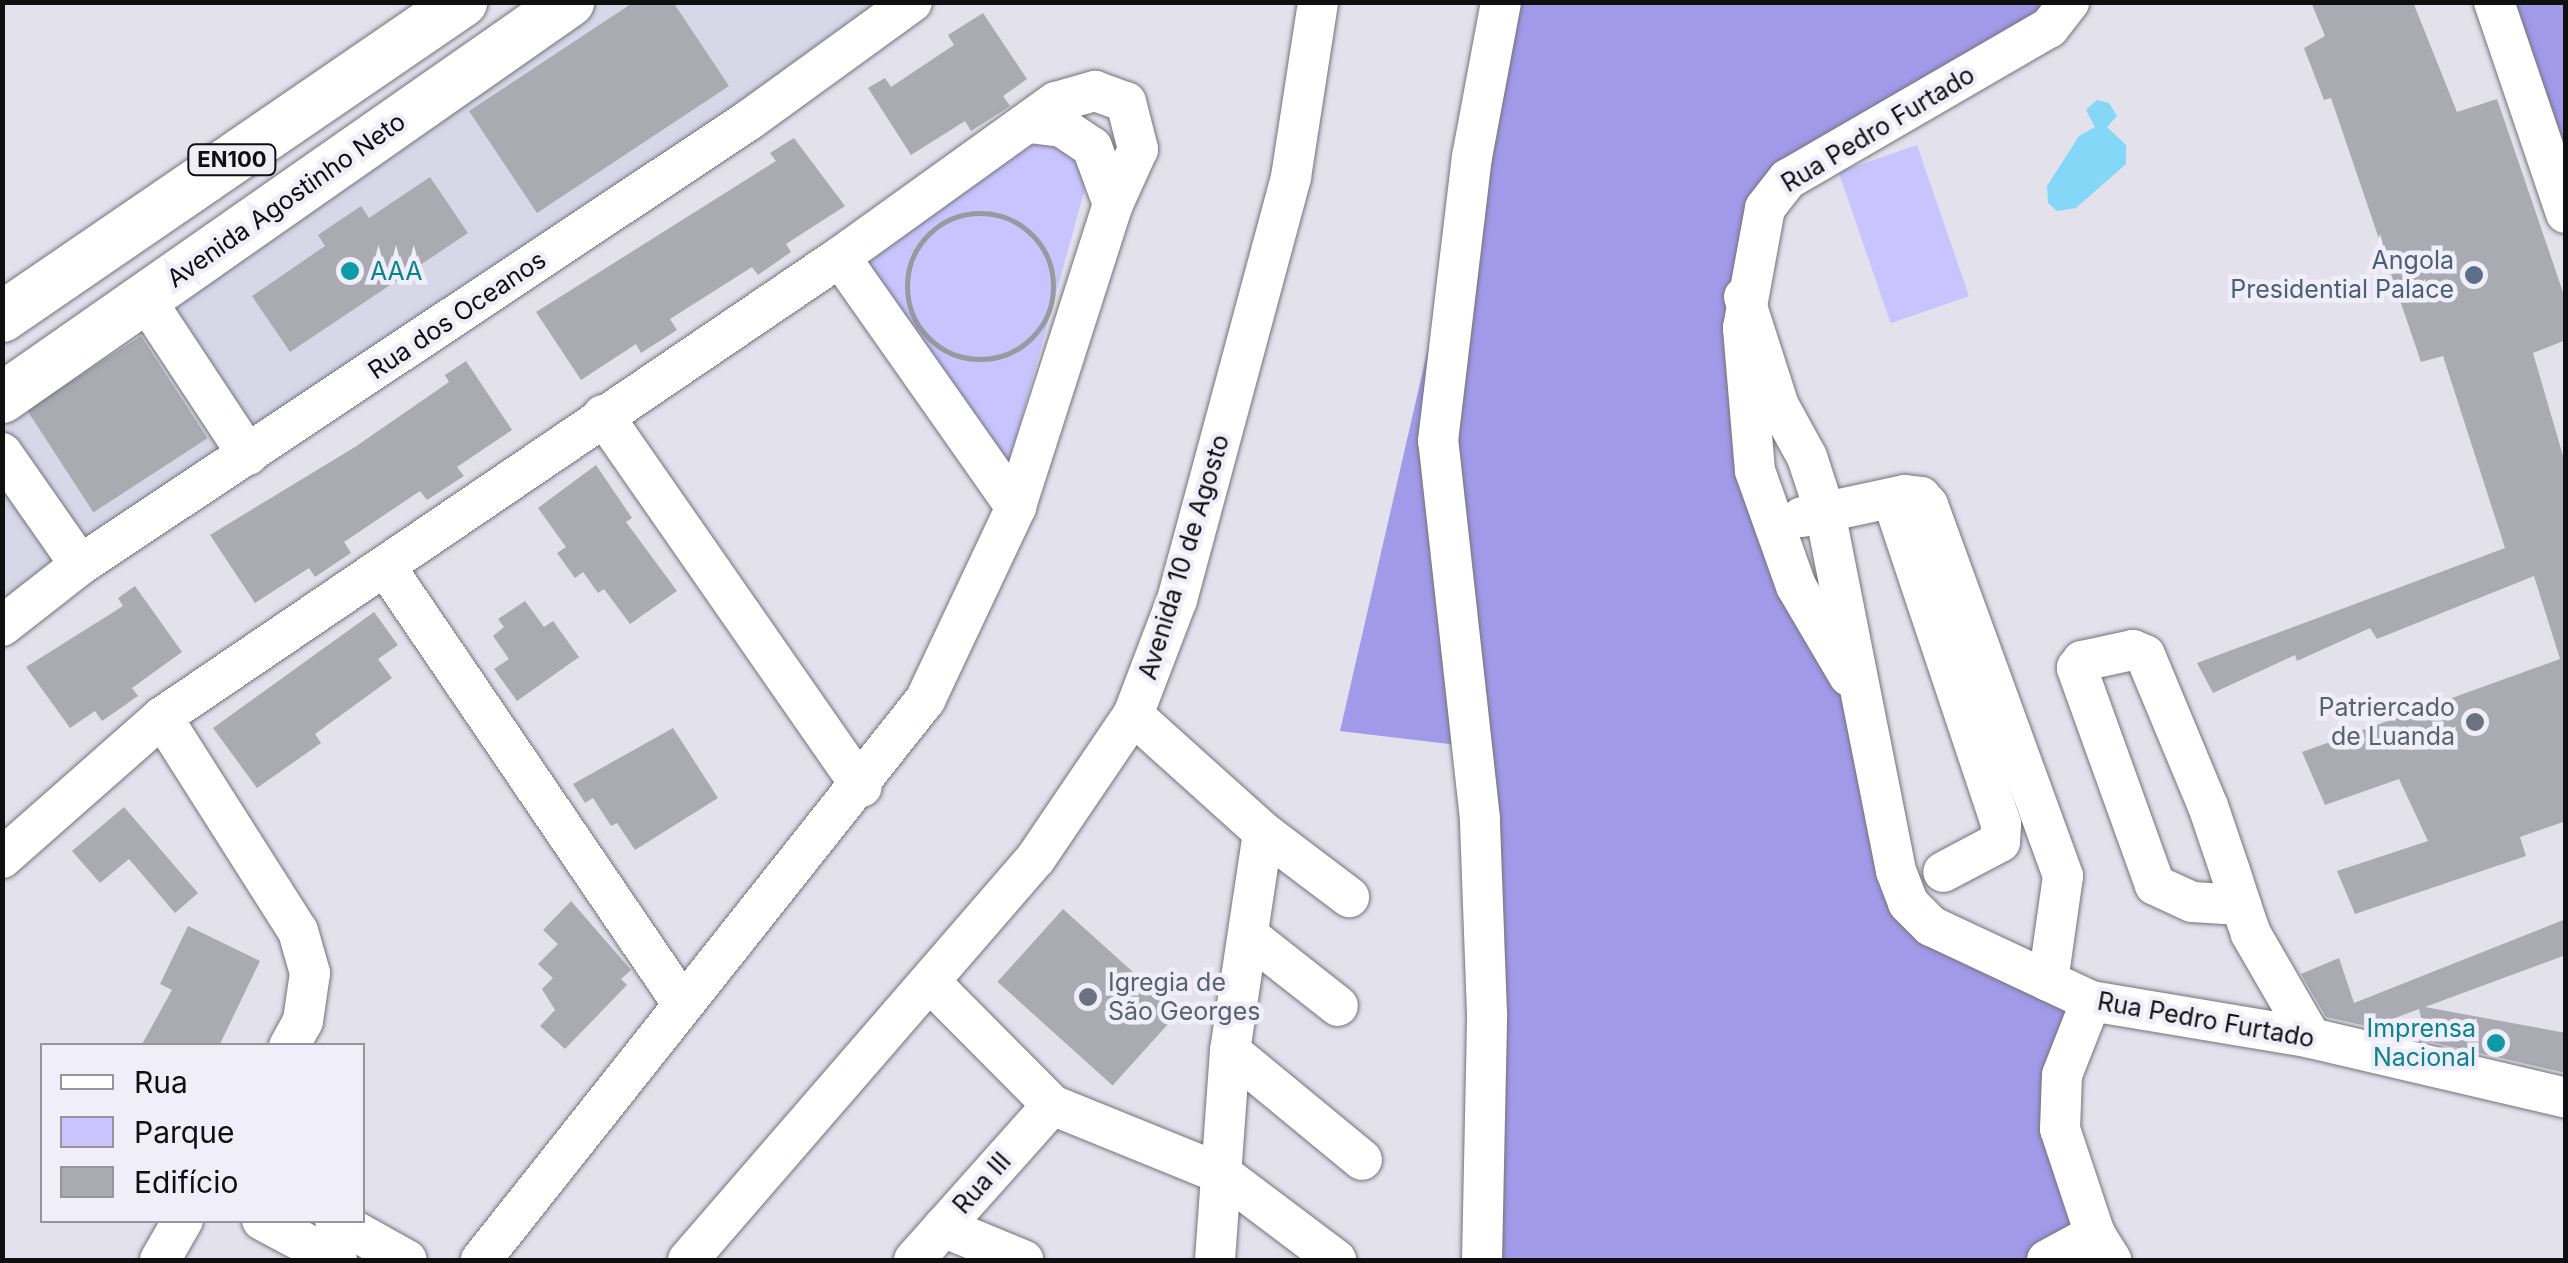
<!DOCTYPE html>
<meta charset="utf-8">
<style>
body{margin:0}
#map{position:relative;width:2568px;height:1263px;overflow:hidden;background:#e3e2ec;font-family:Inter,sans-serif}
div>[style]{position:absolute}
.built>*{inset:0;background:#d8d7e8}
.green>*{inset:0;background:#cac4fe;transform-origin:0 0}
.forest>*{inset:0;background:#a399e9}
.water>*{inset:0;background:#84d7f7}
.building>*{inset:0;background:#aaaab3;transform-origin:0 0}
.path>*{height:5px;margin-top:-2.5px;transform-origin:0;background:repeating-linear-gradient(90deg,#9999a0 0 2.5px,transparent 0 10.5px)}
.path>.ring{margin:-2.5px;padding:0;box-sizing:content-box;background:none;border:5px solid #9999a0;border-radius:50%}
.roads{filter:drop-shadow(0 0 2px #74737c) drop-shadow(0 0 2px #74737c)}
.minor>*{height:40px;margin:-20px;padding:0 20px;transform-origin:20px;border-radius:20px;background:#fff}
.major>*{height:50px;margin:-25px;padding:0 25px;transform-origin:25px;border-radius:25px;background:#fff}
.dots>*{width:28px;height:28px;translate:-50% -50%;box-sizing:border-box;border:5px solid #f0eff9;border-radius:50%}
span{translate:-50% -50%;white-space:nowrap;text-align:center;line-height:1.15;-webkit-text-stroke:9px #f0eff9;paint-order:stroke}
.shield-label span{padding:2px 8px;background:#f0eff9;border:2px solid;border-radius:8px;-webkit-text-stroke-width:0}
.shield-label{font-size:22px;color:#0f0f12;font-weight:700}
.street-label{font-size:25px;color:#0f0f12}
.service-label{font-size:25px;color:#4e5e75}
.right{translate:-100% -50%;text-align:right}
.culture-label{font-size:25px;color:#0d838f}
.left{translate:0 -50%;text-align:left}
.worship-label{font-size:25px;color:#5b616d}
.frame{position:absolute;inset:0;border:5px solid #0f0f12;pointer-events:none}
.legend{position:absolute;left:40px;top:1043px;width:325px;height:180px;box-sizing:border-box;background:#f0eff9;border:2px solid #96959d;margin:0;padding:12px 18px;list-style:none;font-size:30px;color:#0f0f12}
.legend li{display:flex;align-items:center;gap:20px;height:50px}
.legend b{width:50px;border:2px solid #96959d}
</style>
<div id="map">
<div class="built">
<i style="clip-path:polygon(568px 3px,912px 3px,3px 626px,3px 398px)"></i>
</div>
<div class="green">
<i style="clip-path:polygon(1050px 142px,1083px 163px,1086px 185px,1008px 467px,861px 263px,1022px 146px)"></i>
<i style="left:1917px;top:145px;width:160px;height:83px;rotate:71deg"></i>
</div>
<div class="forest">
<i style="clip-path:polygon(1501px 3px,2069px 3px,1788px 179px,1748px 407px,1908px 902px,2091px 1001px,2062px 1075px,2111px 1260px,1479px 1260px,1474px 747px,1340px 731px,1472px 157px)"></i>
<i style="clip-path:polygon(2494px 3px,2565px 3px,2565px 213px)"></i>
</div>
<div class="water">
<i style="clip-path:polygon(2097px 100px,2109px 103px,2117px 116px,2107px 127px,2126px 145px,2126px 164px,2076px 208px,2057px 211px,2048px 203px,2047px 186px,2079px 136px,2095px 127px,2086px 110px)"></i>
</div>
<div class="building">
<i style="clip-path:polygon(634px 2px,673px 2px,729px 86px,537px 213px,469px 111px)"></i>
<i style="clip-path:polygon(2311px 2px,2413px 2px,2457px 112px,2497px 99px,2566px 301px,2566px 340px,2533px 353px,2566px 466px,2566px 821px,2520px 837px,2526px 856px,2355px 914px,2337px 871px,2428px 841px,2399px 779px,2325px 805px,2302px 752px,2560px 659px,2534px 576px,2377px 639px,2370px 628px,2297px 661px,2295px 655px,2213px 693px,2197px 663px,2505px 548px,2443px 356px,2421px 362px,2331px 98px,2324px 100px,2304px 48px,2325px 36px)"></i>
<i style="clip-path:polygon(983px 13px,1027px 79px,1003px 96px,1010px 106px,1004px 110px,971px 131px,965px 121px,911px 155px,868px 88px,885px 78px,891px 87px,954px 45px,948px 35px)"></i>
<i style="clip-path:polygon(794px 138px,845px 206px,786px 244px,791px 252px,758px 275px,752px 267px,670px 319px,677px 330px,641px 353px,636px 344px,581px 380px,536px 312px,776px 161px,770px 153px)"></i>
<i style="clip-path:polygon(430px 177px,468px 233px,290px 352px,252px 296px,325px 246px,318px 235px,361px 206px,369px 218px)"></i>
<i style="left:141px;top:336px;width:122px;height:136px;rotate:57deg"></i>
<i style="clip-path:polygon(466px 361px,512px 430px,457px 467px,464px 476px,427px 500px,420px 491px,344px 542px,351px 553px,315px 577px,309px 568px,255px 603px,210px 535px,355px 447px,449px 382px,445px 375px)"></i>
<i style="clip-path:polygon(596px 465px,632px 518px,626px 522px,677px 591px,630px 624px,604px 589px,598px 593px,583px 572px,575px 578px,557px 553px,566px 547px,538px 508px)"></i>
<i style="clip-path:polygon(135px 586px,182px 652px,132px 688px,138px 696px,102px 721px,95px 711px,70px 728px,26px 667px,123px 606px,118px 598px)"></i>
<i style="clip-path:polygon(525px 601px,544px 627px,553px 621px,579px 657px,517px 701px,494px 669px,509px 659px,493px 636px,504px 627px,498px 619px)"></i>
<i style="clip-path:polygon(374px 612px,398px 645px,378px 659px,392px 678px,315px 734px,321px 743px,257px 788px,213px 728px)"></i>
<i style="clip-path:polygon(673px 728px,718px 798px,635px 850px,617px 823px,611px 826px,593px 798px,585px 803px,573px 784px)"></i>
<i style="clip-path:polygon(124px 807px,198px 893px,175px 913px,129px 859px,100px 883px,72px 851px)"></i>
<i style="clip-path:polygon(571px 901px,631px 970px,621px 979px,627px 985px,565px 1049px,540px 1026px,555px 1010px,542px 989px,553px 978px,538px 964px,558px 944px,543px 930px)"></i>
<i style="left:1063px;top:909px;width:155px;height:98px;rotate:42deg"></i>
<i style="clip-path:polygon(2566px 919px,2566px 955px,2425px 1007px,2566px 1033px,2566px 1073px,2427px 1041px,2419px 1009px,2371px 1027px,2326px 1017px,2301px 974px,2339px 958px,2354px 1003px)"></i>
<i style="clip-path:polygon(188px 926px,260px 961px,219px 1046px,141px 1046px,172px 990px,160px 984px)"></i>
</div>
<div class="path">
<i class="ring" style="left:907px;top:213px;width:141px;height:141px"></i>
</div>
<div class="roads">
<div class="minor">
<i style="left:2494px;top:2px;width:223px;rotate:71.2deg"></i>
<i style="left:1029px;top:123px;width:33px;rotate:7deg"></i>
<i style="left:1062px;top:127px;width:36px;rotate:34deg"></i>
<i style="left:1092px;top:147px;width:61px;rotate:69.8deg"></i>
<i style="left:840px;top:257px;width:306px;rotate:54.9deg"></i>
<i style="left:1744px;top:297px;width:114px;rotate:72.2deg"></i>
<i style="left:1779px;top:406px;width:58px;rotate:61.2deg"></i>
<i style="left:1807px;top:457px;width:58px;rotate:71.9deg"></i>
<i style="left:1825px;top:512px;width:366px;rotate:78.8deg"></i>
<i style="left:1896px;top:871px;width:34px;rotate:69deg"></i>
<i style="left:1908px;top:903px;width:33px;rotate:45deg"></i>
<i style="left:1931px;top:926px;width:177px;rotate:25.1deg"></i>
<i style="left:2091px;top:1001px;width:223px;rotate:9.5deg"></i>
<i style="left:2311px;top:1038px;width:262px;rotate:13.2deg"></i>
<i style="left:145px;top:299px;width:187px;rotate:56.6deg"></i>
<i style="left:603px;top:415px;width:453px;rotate:55.2deg"></i>
<i style="left:2px;top:453px;width:136px;rotate:55.1deg"></i>
<i style="left:1892px;top:498px;width:344px;rotate:71.5deg"></i>
<i style="left:2001px;top:824px;width:18px;rotate:93deg"></i>
<i style="left:2000px;top:842px;width:64px;rotate:152.2deg"></i>
<i style="left:1802px;top:517px;width:105px;rotate:-12.1deg"></i>
<i style="left:1905px;top:495px;width:16px;rotate:7deg"></i>
<i style="left:1921px;top:497px;width:11px;rotate:49deg"></i>
<i style="left:1928px;top:505px;width:395px;rotate:70deg"></i>
<i style="left:2063px;top:876px;width:106px;rotate:98.1deg"></i>
<i style="left:385px;top:566px;width:528px;rotate:55.8deg"></i>
<i style="left:2px;top:626px;width:99px;rotate:-38deg"></i>
<i style="left:80px;top:565px;width:803px;rotate:-33.63deg"></i>
<i style="left:749px;top:120px;width:201px;rotate:-35.9deg"></i>
<i style="left:1849px;top:676px;width:104px;rotate:-120.5deg"></i>
<i style="left:1796px;top:586px;width:122px;rotate:-109.6deg"></i>
<i style="left:1755px;top:471px;width:144px;rotate:-94.8deg"></i>
<i style="left:1743px;top:328px;width:122px;rotate:-79.6deg"></i>
<i style="left:1765px;top:208px;width:37px;rotate:-52deg"></i>
<i style="left:1788px;top:179px;width:302px;rotate:-30.1deg"></i>
<i style="left:2049px;top:28px;width:33px;rotate:-52deg"></i>
<i style="left:1133px;top:715px;width:175px;rotate:42deg"></i>
<i style="left:1263px;top:832px;width:108px;rotate:37.1deg"></i>
<i style="left:162px;top:717px;width:254px;rotate:57.6deg"></i>
<i style="left:298px;top:931px;width:44px;rotate:74.1deg"></i>
<i style="left:310px;top:973px;width:49px;rotate:98.3deg"></i>
<i style="left:303px;top:1021px;width:29px;rotate:119deg"></i>
<i style="left:2px;top:858px;width:213px;rotate:-41.4deg"></i>
<i style="left:162px;top:717px;width:819px;rotate:-34.16deg"></i>
<i style="left:840px;top:257px;width:266px;rotate:-35.7deg"></i>
<i style="left:1056px;top:102px;width:41px;rotate:-15.8deg"></i>
<i style="left:1095px;top:91px;width:33px;rotate:20deg"></i>
<i style="left:1126px;top:102px;width:49px;rotate:75.7deg"></i>
<i style="left:1138px;top:149px;width:60px;rotate:114.4deg"></i>
<i style="left:1113px;top:204px;width:318px;rotate:107.8deg"></i>
<i style="left:1016px;top:507px;width:213px;rotate:115.2deg"></i>
<i style="left:925px;top:700px;width:715px;rotate:128.41deg"></i>
<i style="left:2241px;top:905px;width:49px;rotate:-176.5deg"></i>
<i style="left:2192px;top:902px;width:41px;rotate:-155.3deg"></i>
<i style="left:2155px;top:885px;width:231px;rotate:-109.8deg"></i>
<i style="left:2077px;top:668px;width:9px;rotate:-54deg"></i>
<i style="left:2082px;top:661px;width:52px;rotate:-12.2deg"></i>
<i style="left:2133px;top:650px;width:13px;rotate:23deg"></i>
<i style="left:2145px;top:655px;width:164px;rotate:67.4deg"></i>
<i style="left:2208px;top:806px;width:69px;rotate:71.3deg"></i>
<i style="left:2230px;top:871px;width:36px;rotate:72deg"></i>
<i style="left:2241px;top:905px;width:31px;rotate:71deg"></i>
<i style="left:2251px;top:934px;width:120px;rotate:60deg"></i>
<i style="left:1249px;top:936px;width:113px;rotate:38.2deg"></i>
<i style="left:932px;top:984px;width:170px;rotate:45.2deg"></i>
<i style="left:1052px;top:1105px;width:183px;rotate:22.1deg"></i>
<i style="left:1222px;top:1174px;width:143px;rotate:37deg"></i>
<i style="left:2091px;top:1001px;width:79px;rotate:111.4deg"></i>
<i style="left:2062px;top:1075px;width:54px;rotate:92.1deg"></i>
<i style="left:2060px;top:1129px;width:111px;rotate:71.6deg"></i>
<i style="left:2095px;top:1234px;width:31px;rotate:58deg"></i>
<i style="left:1230px;top:1051px;width:171px;rotate:39.5deg"></i>
<i style="left:262px;top:1220px;width:85px;rotate:28.1deg"></i>
<i style="left:335px;top:1220px;width:82px;rotate:29.1deg"></i>
<i style="left:943px;top:1227px;width:87px;rotate:22.4deg"></i>
<i style="left:160px;top:1260px;width:46px;rotate:-60.1deg"></i>
<i style="left:688px;top:1260px;width:532px;rotate:-49.12deg"></i>
<i style="left:1036px;top:858px;width:173px;rotate:-55.9deg"></i>
<i style="left:1133px;top:715px;width:123px;rotate:-69.1deg"></i>
<i style="left:1177px;top:600px;width:438px;rotate:-74.9deg"></i>
<i style="left:1291px;top:177px;width:177px;rotate:-81.2deg"></i>
<i style="left:914px;top:1260px;width:208px;rotate:-48.3deg"></i>
<i style="left:1215px;top:1260px;width:210px;rotate:-85.9deg"></i>
<i style="left:1230px;top:1051px;width:221px;rotate:-81.4deg"></i>
<i style="left:1482px;top:1260px;width:246px;rotate:-88.8deg"></i>
<i style="left:1487px;top:1014px;width:195px;rotate:-92.1deg"></i>
<i style="left:1480px;top:819px;width:380px;rotate:-96.3deg"></i>
<i style="left:1438px;top:441px;width:286px;rotate:-83.2deg"></i>
<i style="left:1472px;top:157px;width:158px;rotate:-79.4deg"></i>
<i style="left:2047px;top:1260px;width:55px;rotate:-28.4deg"></i>
</div>
<div class="major">
<i style="left:2px;top:317px;width:558px;rotate:-34.4deg"></i>
<i style="left:2px;top:398px;width:692px;rotate:-34.93deg"></i>
</div>
</div>
<div class="dots">
<i style="left:350px;top:271px;background:#0f9aa8"></i>
<i style="left:2474px;top:275px;background:#5c6f8a"></i>
<i style="left:2475px;top:722px;background:#6b7280"></i>
<i style="left:1088px;top:997px;background:#6b7280"></i>
<i style="left:2496px;top:1043px;background:#0f9aa8"></i>
</div>
<div class="shield-label">
<span style="left:232px;top:160px">EN100</span>
</div>
<div class="street-label">
<span style="left:1878px;top:129px;rotate:-31deg">Rua Pedro Furtado</span>
<span style="left:286px;top:200px;rotate:-35deg">Avenida Agostinho Neto</span>
<span style="left:457px;top:315px;rotate:-34deg">Rua dos Oceanos</span>
<span style="left:1184px;top:557px;rotate:-73deg">Avenida 10 de Agosto</span>
<span style="left:2206px;top:1020px;rotate:10deg">Rua Pedro Furtado</span>
<span style="left:982px;top:1183px;rotate:-48deg">Rua III</span>
</div>
<div class="service-label">
<span class="right" style="left:2454px;top:275px">Angola<br>Presidential Palace</span>
</div>
<div class="culture-label">
<span class="left" style="left:370px;top:271px">AAA</span>
<span class="right" style="left:2476px;top:1043px">Imprensa<br>Nacional</span>
</div>
<div class="worship-label">
<span class="right" style="left:2455px;top:722px">Patriercado<br>de Luanda</span>
<span class="left" style="left:1108px;top:997px">Igregia de<br>São Georges</span>
</div>
<div class="frame"></div>
<ul class="legend">
<li><b style="height:12px;background:#fff"></b>Rua</li>
<li><b style="height:28px;background:#cac4fe"></b>Parque</li>
<li><b style="height:28px;background:#aaaab3"></b>Edifício</li>
</ul>
</div>
